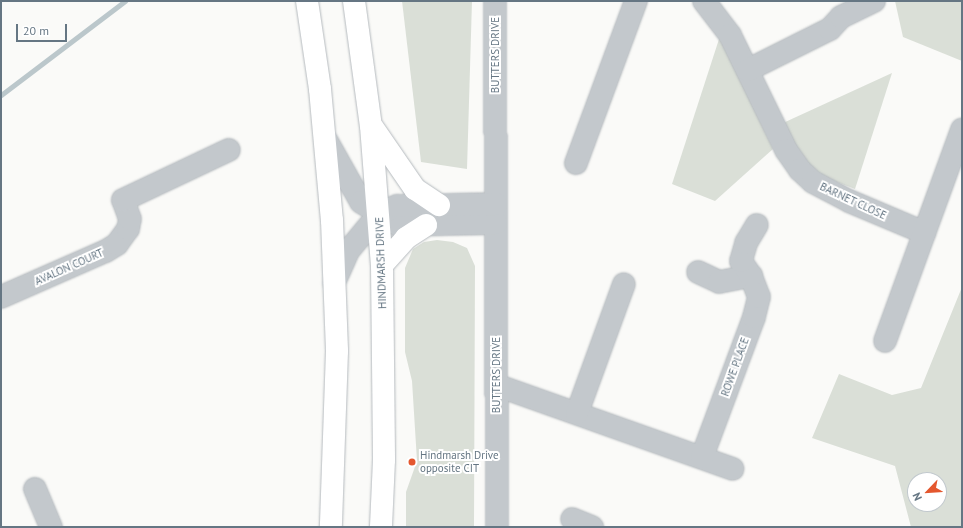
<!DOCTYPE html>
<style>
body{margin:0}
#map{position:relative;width:963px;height:528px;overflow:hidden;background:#fafaf8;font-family:"PT Sans",sans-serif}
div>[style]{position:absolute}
.green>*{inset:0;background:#dadfd7}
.stream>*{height:5px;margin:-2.5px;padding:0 2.5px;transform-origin:2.5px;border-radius:2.5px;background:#bbc7cb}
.roads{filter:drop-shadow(0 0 1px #b5babe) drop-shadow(0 0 1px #b5babe)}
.minor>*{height:22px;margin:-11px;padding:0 11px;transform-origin:11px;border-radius:11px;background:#c3c8cc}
.major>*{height:22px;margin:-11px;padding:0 11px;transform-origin:11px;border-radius:11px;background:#fff}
.dots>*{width:11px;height:11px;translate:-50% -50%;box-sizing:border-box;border:2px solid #fff;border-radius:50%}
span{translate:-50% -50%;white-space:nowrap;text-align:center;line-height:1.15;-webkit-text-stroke:4px #fff;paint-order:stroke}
.street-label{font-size:11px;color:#657683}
.poi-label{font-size:11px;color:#657683}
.left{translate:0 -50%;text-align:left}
.frame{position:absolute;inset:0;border:2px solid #657683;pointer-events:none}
.north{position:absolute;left:907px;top:472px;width:40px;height:40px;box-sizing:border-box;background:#fff;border:1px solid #c1c8cd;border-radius:50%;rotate:245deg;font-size:11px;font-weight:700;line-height:16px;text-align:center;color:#657683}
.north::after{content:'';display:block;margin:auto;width:14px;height:18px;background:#e4572e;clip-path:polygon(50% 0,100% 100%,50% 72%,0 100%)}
.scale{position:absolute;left:16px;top:24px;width:51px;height:18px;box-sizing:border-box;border:2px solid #657683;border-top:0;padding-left:5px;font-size:12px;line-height:14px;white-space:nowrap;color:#657683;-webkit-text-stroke:3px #fff;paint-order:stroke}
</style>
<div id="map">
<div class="green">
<i style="clip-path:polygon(402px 1px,472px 1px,467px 169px,421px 162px)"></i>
<i style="clip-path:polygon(895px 1px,962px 1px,962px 61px,903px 37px)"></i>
<i style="clip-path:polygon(720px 36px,773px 149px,715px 201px,672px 184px)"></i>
<i style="clip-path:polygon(892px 73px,855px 189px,826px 178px,800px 157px,783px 123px)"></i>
<i style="clip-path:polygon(437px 240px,453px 242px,467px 248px,475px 266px,474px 527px,406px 527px,406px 492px,417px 461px,412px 381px,405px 352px,405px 268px,413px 249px,424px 242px)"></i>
<i style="clip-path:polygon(evenodd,962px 287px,962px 527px,911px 527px,895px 466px,812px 438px,839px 374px,892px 395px,921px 388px,962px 287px,915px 480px,939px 480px,939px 504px,915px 504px,915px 480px)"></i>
</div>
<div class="stream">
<i style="left:1px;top:95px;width:156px;rotate:-37.2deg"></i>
</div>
<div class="roads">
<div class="minor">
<i style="left:495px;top:1px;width:526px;rotate:89.78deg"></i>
<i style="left:704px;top:1px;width:43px;rotate:52.6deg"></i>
<i style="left:730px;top:35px;width:128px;rotate:64deg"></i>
<i style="left:786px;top:150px;width:24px;rotate:55deg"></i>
<i style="left:800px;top:170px;width:18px;rotate:43deg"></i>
<i style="left:813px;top:182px;width:41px;rotate:27.8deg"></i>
<i style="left:849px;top:201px;width:82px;rotate:22.8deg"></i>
<i style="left:748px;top:70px;width:92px;rotate:-26.6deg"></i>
<i style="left:830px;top:29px;width:16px;rotate:-47deg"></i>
<i style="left:841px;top:17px;width:37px;rotate:-26deg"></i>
<i style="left:325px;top:138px;width:73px;rotate:60.6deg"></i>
<i style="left:361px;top:202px;width:44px;rotate:31.2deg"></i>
<i style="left:399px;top:225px;width:97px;rotate:-1.2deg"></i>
<i style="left:576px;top:163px;width:173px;rotate:-69.7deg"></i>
<i style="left:698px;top:272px;width:23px;rotate:25deg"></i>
<i style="left:719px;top:282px;width:33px;rotate:-11deg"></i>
<i style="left:334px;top:283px;width:36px;rotate:-66deg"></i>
<i style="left:349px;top:250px;width:47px;rotate:-50.2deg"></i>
<i style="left:379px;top:214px;width:20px;rotate:-24deg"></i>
<i style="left:397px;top:206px;width:99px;rotate:-1.2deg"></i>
<i style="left:1px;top:297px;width:115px;rotate:-23.7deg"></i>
<i style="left:106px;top:251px;width:13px;rotate:-32deg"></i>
<i style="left:117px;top:244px;width:19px;rotate:-54deg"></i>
<i style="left:128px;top:229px;width:10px;rotate:-79deg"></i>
<i style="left:130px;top:219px;width:20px;rotate:-110deg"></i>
<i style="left:123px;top:200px;width:117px;rotate:-25.3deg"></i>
<i style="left:885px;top:341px;width:225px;rotate:-70deg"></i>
<i style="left:496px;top:385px;width:251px;rotate:19.5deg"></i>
<i style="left:577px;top:413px;width:137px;rotate:-70deg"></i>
<i style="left:702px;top:457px;width:149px;rotate:-69.6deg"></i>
<i style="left:754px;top:317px;width:21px;rotate:-76deg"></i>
<i style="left:759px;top:297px;width:22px;rotate:-111deg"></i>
<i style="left:751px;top:276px;width:18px;rotate:-124deg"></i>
<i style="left:741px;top:261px;width:19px;rotate:-74deg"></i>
<i style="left:746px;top:243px;width:21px;rotate:-59deg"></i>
<i style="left:35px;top:489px;width:41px;rotate:67.2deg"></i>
<i style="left:572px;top:519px;width:22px;rotate:22deg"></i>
</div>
<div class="major">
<i style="left:307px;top:1px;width:89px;rotate:81.6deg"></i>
<i style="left:320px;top:89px;width:132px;rotate:84.8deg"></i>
<i style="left:332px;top:220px;width:131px;rotate:87.8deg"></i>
<i style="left:337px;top:351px;width:176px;rotate:92deg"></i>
<i style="left:354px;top:1px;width:126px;rotate:82.3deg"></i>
<i style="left:371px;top:126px;width:139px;rotate:85.5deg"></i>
<i style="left:382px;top:265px;width:195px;rotate:89.4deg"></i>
<i style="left:384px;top:460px;width:67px;rotate:92.6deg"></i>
<i style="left:373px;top:128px;width:74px;rotate:55.5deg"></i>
<i style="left:415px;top:189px;width:29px;rotate:34deg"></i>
<i style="left:382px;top:265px;width:36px;rotate:-48deg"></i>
<i style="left:406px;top:238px;width:24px;rotate:-33deg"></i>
</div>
</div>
<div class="dots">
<i style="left:412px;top:462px;background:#e4572e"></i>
</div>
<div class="street-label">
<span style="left:495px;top:55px;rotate:-90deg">BUTTERS DRIVE</span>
<span style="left:853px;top:201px;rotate:25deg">BARNET CLOSE</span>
<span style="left:381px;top:263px;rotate:-92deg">HINDMARSH DRIVE</span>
<span style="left:69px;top:267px;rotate:-24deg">AVALON COURT</span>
<span style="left:735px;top:367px;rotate:-70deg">ROWE PLACE</span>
<span style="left:496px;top:375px;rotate:-90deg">BUTTERS DRIVE</span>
</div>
<div class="poi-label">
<span class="left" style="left:420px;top:462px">Hindmarsh Drive<br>opposite CIT</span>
</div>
<div class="frame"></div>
<div class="north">N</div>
<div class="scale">20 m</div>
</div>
